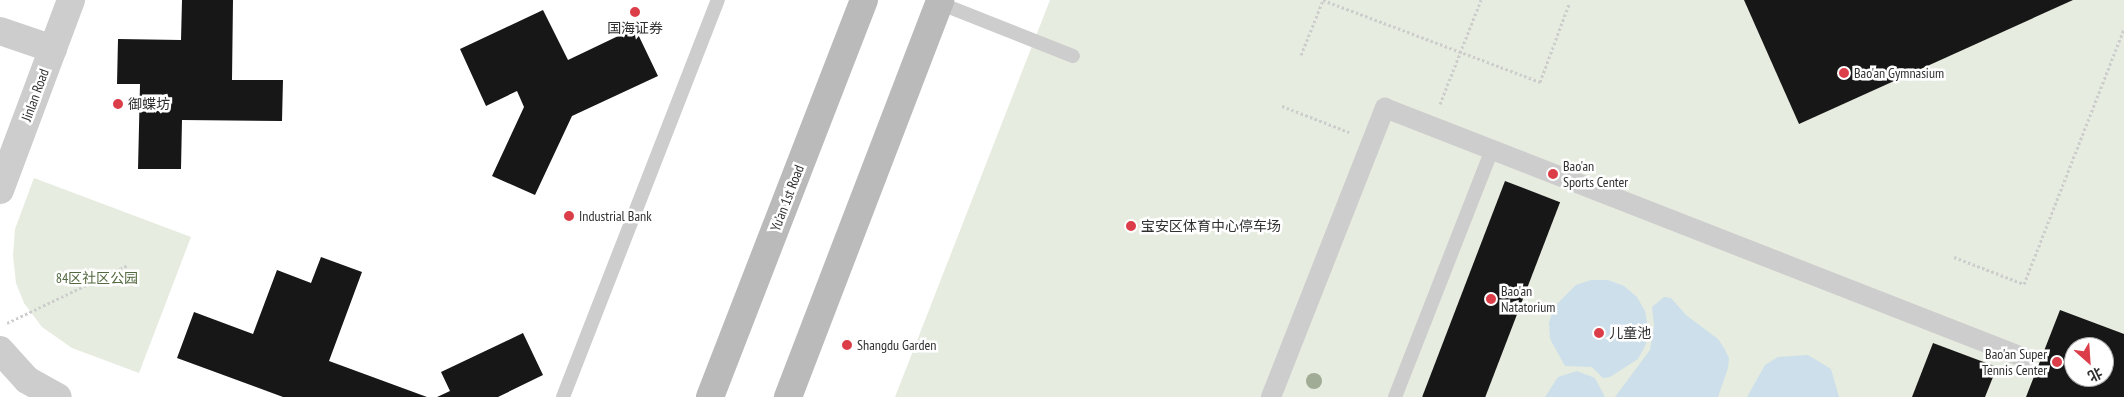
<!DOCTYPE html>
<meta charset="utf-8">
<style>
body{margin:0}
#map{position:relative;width:2124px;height:397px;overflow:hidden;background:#fff;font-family:"PT Sans Narrow","Noto Sans SC",sans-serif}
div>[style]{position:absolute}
.green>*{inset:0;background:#e6ecdf}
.water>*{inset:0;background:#ccdfea}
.building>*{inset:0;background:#171717;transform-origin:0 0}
.path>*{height:3px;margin-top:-1.5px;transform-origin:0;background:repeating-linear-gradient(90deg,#cdcdcd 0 2.5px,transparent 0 5px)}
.service>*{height:14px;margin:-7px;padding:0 7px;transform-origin:7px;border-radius:7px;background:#cdcdcd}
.pedestrian>*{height:20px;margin:-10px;padding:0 10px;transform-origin:10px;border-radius:10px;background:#cdcdcd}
.tertiary>*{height:28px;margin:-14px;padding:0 14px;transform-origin:14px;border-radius:14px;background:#cdcdcd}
.secondary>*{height:28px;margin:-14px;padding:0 14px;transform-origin:14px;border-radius:14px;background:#bababa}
.trees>*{width:16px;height:16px;margin:-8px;border-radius:50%;background:#a0ac95}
.dots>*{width:14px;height:14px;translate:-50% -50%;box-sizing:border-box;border:2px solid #fff;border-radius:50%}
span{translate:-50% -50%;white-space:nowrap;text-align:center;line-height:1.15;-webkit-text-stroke:5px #fff;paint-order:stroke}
.poi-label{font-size:14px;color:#303030}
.left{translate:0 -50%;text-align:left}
.right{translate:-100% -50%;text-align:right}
.street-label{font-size:14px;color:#303030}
.park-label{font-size:14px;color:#53693f}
.north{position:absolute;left:2064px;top:337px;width:50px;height:50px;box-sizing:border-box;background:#fff;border:1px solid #acacac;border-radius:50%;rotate:154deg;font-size:14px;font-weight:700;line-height:20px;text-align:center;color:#303030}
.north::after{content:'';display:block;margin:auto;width:18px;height:22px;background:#db3e49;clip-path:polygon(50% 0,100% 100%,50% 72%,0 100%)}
</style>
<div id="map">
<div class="green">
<i style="clip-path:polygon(evenodd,1050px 0,2124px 0,2124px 397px,895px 397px,1050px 0,2074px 347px,2104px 347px,2104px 377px,2074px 377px,2074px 347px)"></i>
<i style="clip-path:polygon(34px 178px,191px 237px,139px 373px,72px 348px,42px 327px,24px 303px,16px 283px,13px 256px,15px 229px)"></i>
</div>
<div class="water">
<i style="clip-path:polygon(1591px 280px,1608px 280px,1624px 286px,1637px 297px,1645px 311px,1648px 328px,1646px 344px,1638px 359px,1610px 377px,1603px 378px,1592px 367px,1565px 366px,1550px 339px,1549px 323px,1554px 307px,1576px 285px)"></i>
<i style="clip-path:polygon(1664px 297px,1671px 298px,1686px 315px,1718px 339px,1724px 348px,1729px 358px,1728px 368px,1718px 397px,1615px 397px,1650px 350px,1654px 326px,1652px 307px)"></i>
<i style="clip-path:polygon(1808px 355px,1831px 369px,1839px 397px,1747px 397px,1765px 365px,1778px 357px)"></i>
<i style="clip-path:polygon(1577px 371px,1595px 378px,1605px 397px,1545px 397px,1558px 377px)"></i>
</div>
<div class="building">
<i style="clip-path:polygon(182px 0,233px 0,232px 80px,283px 80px,282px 121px,182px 120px,181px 169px,138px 169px,140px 84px,117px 84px,118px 39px,181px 40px)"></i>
<i style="clip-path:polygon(1744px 0,2073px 0,1799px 124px)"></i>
<i style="clip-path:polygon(543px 10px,568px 60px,635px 28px,658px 76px,572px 116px,535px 195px,492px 176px,524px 107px,517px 91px,486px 106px,460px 49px)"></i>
<i style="left:1505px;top:181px;width:59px;height:231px;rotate:21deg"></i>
<i style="clip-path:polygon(321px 257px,362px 272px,329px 361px,427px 397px,283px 397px,177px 358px,194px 312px,253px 334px,277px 270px,311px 283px)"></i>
<i style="clip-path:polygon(evenodd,2060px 310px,2124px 334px,2124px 397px,2026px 397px,2060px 310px,2074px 347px,2104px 347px,2104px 377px,2074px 377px,2074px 347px)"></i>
<i style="clip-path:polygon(523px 333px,543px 375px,498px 397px,437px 397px,450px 391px,441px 372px)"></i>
<i style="clip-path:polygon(1933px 343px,1997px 367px,1985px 397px,1912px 397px)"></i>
</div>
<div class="path">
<i style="left:1301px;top:55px;width:59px;rotate:-68.2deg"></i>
<i style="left:1323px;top:0;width:232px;rotate:20.7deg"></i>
<i style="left:1540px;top:82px;width:83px;rotate:-69.6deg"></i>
<i style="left:1440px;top:104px;width:112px;rotate:-68.5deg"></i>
<i style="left:1282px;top:106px;width:72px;rotate:21.2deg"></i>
<i style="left:1954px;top:257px;width:75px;rotate:21.1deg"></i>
<i style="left:2024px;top:284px;width:274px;rotate:-68.6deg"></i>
<i style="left:7px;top:323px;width:134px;rotate:-25.6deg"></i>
</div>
<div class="service">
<i style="left:939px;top:3px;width:144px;rotate:21.6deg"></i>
<i style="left:563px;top:397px;width:426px;rotate:-68.7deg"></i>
<i style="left:1395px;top:397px;width:266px;rotate:-68.6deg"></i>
</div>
<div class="pedestrian">
<i style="left:1271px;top:397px;width:311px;rotate:-68.5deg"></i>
<i style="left:1385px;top:108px;width:687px;rotate:21.34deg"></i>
</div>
<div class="tertiary">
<i style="left:0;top:31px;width:56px;rotate:18.8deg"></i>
<i style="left:0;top:190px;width:203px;rotate:-69.5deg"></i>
<i style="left:0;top:350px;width:40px;rotate:48deg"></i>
<i style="left:27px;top:380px;width:35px;rotate:29deg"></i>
</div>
<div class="secondary">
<i style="left:710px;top:397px;width:426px;rotate:-68.8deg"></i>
<i style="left:788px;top:397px;width:425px;rotate:-69deg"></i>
</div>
<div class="trees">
<i style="left:1314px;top:381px"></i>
</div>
<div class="dots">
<i style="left:635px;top:12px;background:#db3e49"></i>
<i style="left:1844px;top:73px;background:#db3e49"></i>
<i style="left:118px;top:104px;background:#db3e49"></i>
<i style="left:1553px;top:174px;background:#db3e49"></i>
<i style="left:569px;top:216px;background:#db3e49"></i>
<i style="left:1131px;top:226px;background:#db3e49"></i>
<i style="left:1491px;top:299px;background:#db3e49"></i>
<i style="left:1599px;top:333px;background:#db3e49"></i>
<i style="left:847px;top:345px;background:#db3e49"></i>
<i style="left:2057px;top:362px;background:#db3e49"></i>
</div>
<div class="poi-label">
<span style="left:635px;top:28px">国海证券</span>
<span class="left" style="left:1854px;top:73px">Bao'an Gymnasium</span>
<span class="left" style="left:128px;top:104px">御蝶坊</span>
<span class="left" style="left:1563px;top:174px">Bao'an<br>Sports Center</span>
<span class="left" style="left:579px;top:216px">Industrial Bank</span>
<span class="left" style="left:1141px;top:226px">宝安区体育中心停车场</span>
<span class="left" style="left:1501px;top:299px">Bao'an<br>Natatorium</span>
<span class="left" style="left:1609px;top:333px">儿童池</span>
<span class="left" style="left:857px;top:345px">Shangdu Garden</span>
<span class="right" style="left:2047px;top:362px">Bao'an Super<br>Tennis Center</span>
</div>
<div class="street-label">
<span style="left:35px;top:95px;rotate:-70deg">Jinlan Road</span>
<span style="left:787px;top:198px;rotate:-69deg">Yu’an 1st Road</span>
</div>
<div class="park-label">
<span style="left:97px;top:278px">84区社区公园</span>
</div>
<div class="north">北</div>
</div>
